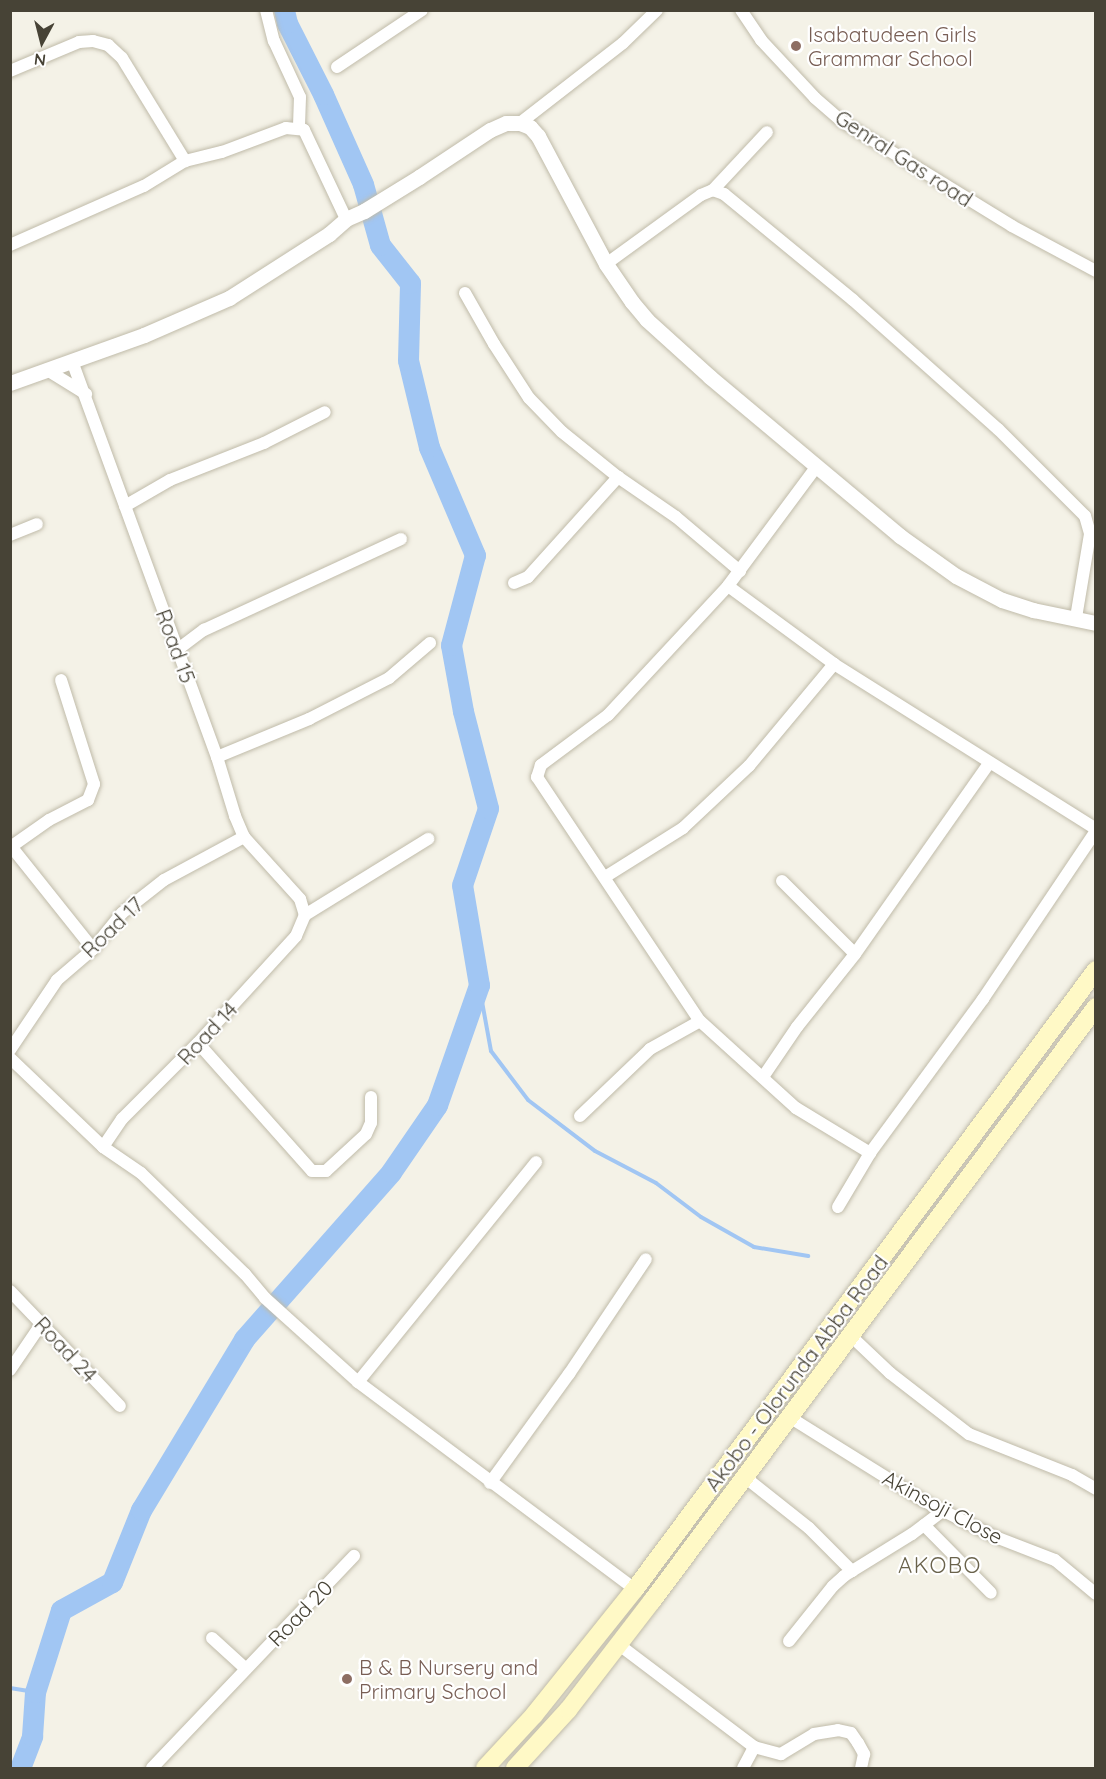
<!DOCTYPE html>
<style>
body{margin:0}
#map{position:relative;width:1106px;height:1779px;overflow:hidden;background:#f4f2e7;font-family:Quicksand,sans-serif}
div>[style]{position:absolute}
.stream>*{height:4px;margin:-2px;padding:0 2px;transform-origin:2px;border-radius:2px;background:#a1c6f3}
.river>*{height:21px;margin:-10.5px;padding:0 10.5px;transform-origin:10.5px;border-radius:10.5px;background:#a1c6f3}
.roads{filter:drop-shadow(0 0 2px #c0bba9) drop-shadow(0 0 2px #c0bba9)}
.minor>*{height:12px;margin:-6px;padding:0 6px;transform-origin:6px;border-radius:6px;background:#fff}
.tertiary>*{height:15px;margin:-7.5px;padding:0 7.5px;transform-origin:7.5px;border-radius:7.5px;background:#fff}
.secondary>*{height:18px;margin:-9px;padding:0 9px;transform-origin:9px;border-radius:9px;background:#fff9c6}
.dots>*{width:16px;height:16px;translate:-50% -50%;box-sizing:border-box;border:3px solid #fff;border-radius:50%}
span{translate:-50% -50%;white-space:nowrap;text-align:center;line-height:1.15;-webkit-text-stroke:4.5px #fff;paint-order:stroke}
.education-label{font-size:21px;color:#785e54}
.left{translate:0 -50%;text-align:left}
.street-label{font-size:21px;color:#474336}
.neighbourhood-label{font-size:22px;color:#6a634c;letter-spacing:1.5px}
.frame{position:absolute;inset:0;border:12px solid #474336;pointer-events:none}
.north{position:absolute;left:12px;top:12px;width:60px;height:60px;-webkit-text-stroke:4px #fff;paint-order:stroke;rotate:187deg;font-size:16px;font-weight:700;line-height:24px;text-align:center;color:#474336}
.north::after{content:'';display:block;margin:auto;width:21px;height:27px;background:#474336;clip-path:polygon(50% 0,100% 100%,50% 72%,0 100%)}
</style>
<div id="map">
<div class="stream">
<i style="left:479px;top:985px;width:67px;rotate:79.7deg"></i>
<i style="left:491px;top:1051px;width:61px;rotate:52.9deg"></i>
<i style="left:528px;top:1100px;width:84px;rotate:37.3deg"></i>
<i style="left:595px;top:1151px;width:69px;rotate:27.7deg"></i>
<i style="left:656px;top:1183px;width:56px;rotate:37.1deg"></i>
<i style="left:701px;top:1217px;width:61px;rotate:29.5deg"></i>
<i style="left:754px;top:1247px;width:55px;rotate:9.5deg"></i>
<i style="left:10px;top:1688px;width:25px;rotate:9deg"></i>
</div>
<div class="river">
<i style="left:20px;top:1768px;width:34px;rotate:-69deg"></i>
<i style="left:32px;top:1736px;width:44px;rotate:-86.1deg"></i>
<i style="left:35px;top:1692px;width:86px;rotate:-72.4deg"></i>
<i style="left:61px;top:1610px;width:58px;rotate:-28.8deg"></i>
<i style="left:112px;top:1582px;width:78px;rotate:-68.1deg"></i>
<i style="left:141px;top:1510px;width:200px;rotate:-58.9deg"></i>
<i style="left:244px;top:1339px;width:222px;rotate:-48.6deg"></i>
<i style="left:391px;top:1172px;width:81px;rotate:-55.5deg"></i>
<i style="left:437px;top:1105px;width:127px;rotate:-70.7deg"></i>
<i style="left:479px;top:985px;width:101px;rotate:-99.6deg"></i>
<i style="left:462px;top:885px;width:81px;rotate:-71.3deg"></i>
<i style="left:488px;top:808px;width:100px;rotate:-104.5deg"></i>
<i style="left:463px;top:711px;width:67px;rotate:-100.3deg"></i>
<i style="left:451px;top:645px;width:93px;rotate:-75.1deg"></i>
<i style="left:475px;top:555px;width:117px;rotate:-113.1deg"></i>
<i style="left:429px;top:447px;width:89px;rotate:-103.6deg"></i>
<i style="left:408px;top:360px;width:77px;rotate:-88.5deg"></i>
<i style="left:410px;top:283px;width:48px;rotate:-128.3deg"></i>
<i style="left:380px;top:245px;width:63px;rotate:-105.6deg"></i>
<i style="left:363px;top:184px;width:98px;rotate:-114deg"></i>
<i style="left:323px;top:94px;width:80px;rotate:-116.9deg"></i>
<i style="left:287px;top:23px;width:13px;rotate:-103deg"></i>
</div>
<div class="roads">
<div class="minor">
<i style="left:266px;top:10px;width:32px;rotate:76deg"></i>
<i style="left:274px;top:41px;width:62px;rotate:65.1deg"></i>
<i style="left:300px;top:97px;width:30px;rotate:92deg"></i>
<i style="left:741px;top:10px;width:36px;rotate:56deg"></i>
<i style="left:761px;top:40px;width:79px;rotate:47deg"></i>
<i style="left:815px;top:98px;width:37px;rotate:41deg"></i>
<i style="left:843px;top:122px;width:198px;rotate:31.6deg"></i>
<i style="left:1012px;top:226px;width:95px;rotate:28.2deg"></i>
<i style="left:337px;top:67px;width:102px;rotate:-33.8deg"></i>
<i style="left:10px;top:71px;width:75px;rotate:-22.8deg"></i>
<i style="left:79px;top:42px;width:14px;rotate:-4deg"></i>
<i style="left:93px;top:41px;width:16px;rotate:15deg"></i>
<i style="left:108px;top:45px;width:19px;rotate:43deg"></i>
<i style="left:122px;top:58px;width:121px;rotate:58.5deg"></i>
<i style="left:520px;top:123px;width:130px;rotate:-37.8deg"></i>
<i style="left:623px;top:43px;width:47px;rotate:-44.1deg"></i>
<i style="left:713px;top:190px;width:12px;rotate:20deg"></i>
<i style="left:724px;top:194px;width:167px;rotate:39.4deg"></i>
<i style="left:853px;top:300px;width:194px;rotate:41.7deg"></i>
<i style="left:998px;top:429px;width:123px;rotate:45deg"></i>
<i style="left:1085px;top:516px;width:19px;rotate:74deg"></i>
<i style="left:1090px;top:534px;width:85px;rotate:99.5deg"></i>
<i style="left:10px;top:245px;width:146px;rotate:-23.8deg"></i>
<i style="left:144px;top:186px;width:48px;rotate:-31.4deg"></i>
<i style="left:185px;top:161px;width:38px;rotate:-14deg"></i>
<i style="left:222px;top:152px;width:68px;rotate:-20.6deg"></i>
<i style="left:286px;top:128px;width:18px;rotate:6deg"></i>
<i style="left:304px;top:130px;width:98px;rotate:64.7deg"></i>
<i style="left:606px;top:264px;width:117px;rotate:-36deg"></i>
<i style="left:701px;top:195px;width:13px;rotate:-23deg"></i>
<i style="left:713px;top:190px;width:79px;rotate:-47deg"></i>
<i style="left:465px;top:293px;width:59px;rotate:60.4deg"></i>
<i style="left:494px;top:344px;width:64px;rotate:57.1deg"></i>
<i style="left:529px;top:398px;width:47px;rotate:45.9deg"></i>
<i style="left:562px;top:432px;width:72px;rotate:38.8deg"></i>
<i style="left:618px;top:477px;width:70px;rotate:34.6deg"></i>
<i style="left:676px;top:517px;width:84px;rotate:40.2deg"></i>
<i style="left:72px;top:361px;width:422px;rotate:69.9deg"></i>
<i style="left:217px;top:757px;width:62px;rotate:73deg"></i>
<i style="left:235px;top:816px;width:23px;rotate:67deg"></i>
<i style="left:244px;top:837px;width:84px;rotate:47.9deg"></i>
<i style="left:300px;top:899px;width:17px;rotate:73deg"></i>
<i style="left:47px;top:370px;width:46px;rotate:31.6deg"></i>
<i style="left:817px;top:466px;width:149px;rotate:126.6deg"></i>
<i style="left:728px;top:586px;width:176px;rotate:132.9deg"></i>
<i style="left:608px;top:715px;width:84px;rotate:143.3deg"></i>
<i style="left:541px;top:765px;width:13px;rotate:108deg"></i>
<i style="left:537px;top:777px;width:293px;rotate:56.3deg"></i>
<i style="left:700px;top:1021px;width:130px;rotate:42.2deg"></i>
<i style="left:796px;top:1108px;width:87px;rotate:31.3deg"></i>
<i style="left:125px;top:506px;width:52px;rotate:-30deg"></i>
<i style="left:170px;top:480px;width:101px;rotate:-21.5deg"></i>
<i style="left:264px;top:443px;width:68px;rotate:-26.9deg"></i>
<i style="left:10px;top:535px;width:29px;rotate:-22deg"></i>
<i style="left:514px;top:583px;width:15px;rotate:-23deg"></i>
<i style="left:528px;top:577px;width:135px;rotate:-48deg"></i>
<i style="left:728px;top:586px;width:132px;rotate:36.3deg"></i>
<i style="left:834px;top:664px;width:310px;rotate:32.2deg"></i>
<i style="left:177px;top:650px;width:34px;rotate:-37deg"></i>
<i style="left:204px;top:630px;width:217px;rotate:-24.8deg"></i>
<i style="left:217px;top:757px;width:100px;rotate:-22.4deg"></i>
<i style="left:309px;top:719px;width:90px;rotate:-27.1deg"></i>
<i style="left:389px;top:678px;width:54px;rotate:-40.5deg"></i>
<i style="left:10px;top:845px;width:133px;rotate:51.4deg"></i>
<i style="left:12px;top:846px;width:45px;rotate:-35.1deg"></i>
<i style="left:49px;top:820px;width:44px;rotate:-27.1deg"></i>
<i style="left:88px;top:800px;width:17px;rotate:-69deg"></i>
<i style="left:94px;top:784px;width:109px;rotate:-107.6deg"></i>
<i style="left:605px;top:877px;width:92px;rotate:-32.1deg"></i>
<i style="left:683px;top:828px;width:91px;rotate:-43.2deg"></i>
<i style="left:749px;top:766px;width:133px;rotate:-50.2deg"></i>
<i style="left:782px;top:881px;width:103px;rotate:45deg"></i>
<i style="left:305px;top:915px;width:145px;rotate:-31.7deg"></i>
<i style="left:198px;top:1043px;width:171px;rotate:48.3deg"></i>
<i style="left:312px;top:1171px;width:14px"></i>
<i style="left:326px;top:1171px;width:54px;rotate:-42.8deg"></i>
<i style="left:366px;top:1134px;width:12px;rotate:-66deg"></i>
<i style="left:371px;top:1123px;width:26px;rotate:-90deg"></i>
<i style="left:10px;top:1050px;width:84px;rotate:-56.1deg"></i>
<i style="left:57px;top:980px;width:48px;rotate:-40.7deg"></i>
<i style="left:93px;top:949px;width:46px;rotate:-51.1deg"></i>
<i style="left:122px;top:913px;width:53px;rotate:-38.2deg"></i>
<i style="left:164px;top:880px;width:91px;rotate:-28.3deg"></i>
<i style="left:10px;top:1058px;width:129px;rotate:43.7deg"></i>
<i style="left:103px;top:1147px;width:46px;rotate:34.4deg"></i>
<i style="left:141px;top:1173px;width:145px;rotate:44.2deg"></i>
<i style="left:245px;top:1274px;width:31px;rotate:50deg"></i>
<i style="left:265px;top:1298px;width:125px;rotate:42.1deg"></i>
<i style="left:358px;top:1382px;width:346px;rotate:36.8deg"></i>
<i style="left:763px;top:1077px;width:60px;rotate:-55.8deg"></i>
<i style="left:797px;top:1027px;width:93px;rotate:-51.5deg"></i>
<i style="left:855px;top:954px;width:233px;rotate:-54.9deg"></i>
<i style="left:580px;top:1116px;width:97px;rotate:-43.7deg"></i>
<i style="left:650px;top:1049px;width:57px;rotate:-29.2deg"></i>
<i style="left:103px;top:1147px;width:34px;rotate:-56deg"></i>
<i style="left:122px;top:1119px;width:107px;rotate:-45deg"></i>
<i style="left:198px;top:1043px;width:145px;rotate:-47.5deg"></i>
<i style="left:296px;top:936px;width:23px;rotate:-67deg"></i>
<i style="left:838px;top:1207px;width:63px;rotate:-59.3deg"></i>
<i style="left:870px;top:1153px;width:191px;rotate:-53.7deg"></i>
<i style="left:983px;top:999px;width:202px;rotate:-56.1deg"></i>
<i style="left:10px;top:1291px;width:159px;rotate:46.3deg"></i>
<i style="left:851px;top:1336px;width:54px;rotate:43.5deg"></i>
<i style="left:890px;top:1373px;width:100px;rotate:37.7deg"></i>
<i style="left:969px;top:1434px;width:111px;rotate:21.7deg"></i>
<i style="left:1072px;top:1475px;width:28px;rotate:30deg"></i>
<i style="left:10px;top:1370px;width:57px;rotate:-55.8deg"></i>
<i style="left:358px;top:1382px;width:283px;rotate:-51deg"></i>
<i style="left:791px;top:1418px;width:155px;rotate:32deg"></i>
<i style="left:922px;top:1500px;width:80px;rotate:26.9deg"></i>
<i style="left:993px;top:1536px;width:66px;rotate:21.2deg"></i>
<i style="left:1055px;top:1560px;width:53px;rotate:39.7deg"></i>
<i style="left:746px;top:1478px;width:80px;rotate:38.4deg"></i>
<i style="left:809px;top:1528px;width:61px;rotate:45deg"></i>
<i style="left:490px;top:1483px;width:135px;rotate:-54.1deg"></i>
<i style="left:569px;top:1374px;width:138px;rotate:-56.2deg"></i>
<i style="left:924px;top:1525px;width:95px;rotate:45.4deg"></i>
<i style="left:212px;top:1638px;width:46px;rotate:42.4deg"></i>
<i style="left:789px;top:1641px;width:70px;rotate:-51.3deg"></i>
<i style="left:833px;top:1586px;width:15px;rotate:-42deg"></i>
<i style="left:844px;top:1576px;width:80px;rotate:-31.7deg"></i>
<i style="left:912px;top:1534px;width:39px;rotate:-37deg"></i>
<i style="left:618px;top:1644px;width:171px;rotate:37.1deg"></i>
<i style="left:754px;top:1747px;width:28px;rotate:15deg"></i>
<i style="left:781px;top:1754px;width:39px;rotate:-31deg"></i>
<i style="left:814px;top:1734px;width:24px;rotate:-9deg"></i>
<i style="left:838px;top:1730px;width:13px;rotate:13deg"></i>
<i style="left:851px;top:1733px;width:12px;rotate:55deg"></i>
<i style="left:858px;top:1743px;width:13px;rotate:61deg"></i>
<i style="left:864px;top:1754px;width:14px;rotate:102deg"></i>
<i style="left:152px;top:1768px;width:293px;rotate:-46.4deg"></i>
<i style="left:743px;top:1768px;width:24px;rotate:-62deg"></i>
</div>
<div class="tertiary">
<i style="left:10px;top:383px;width:142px;rotate:-19.7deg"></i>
<i style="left:144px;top:335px;width:93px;rotate:-23.5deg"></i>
<i style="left:229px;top:298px;width:119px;rotate:-32.6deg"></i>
<i style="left:329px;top:234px;width:23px;rotate:-41deg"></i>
<i style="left:346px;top:219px;width:20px;rotate:-24deg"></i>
<i style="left:364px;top:211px;width:65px;rotate:-31.7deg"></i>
<i style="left:419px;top:177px;width:85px;rotate:-33.5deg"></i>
<i style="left:490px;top:130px;width:17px;rotate:-24deg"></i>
<i style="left:506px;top:123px;width:14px"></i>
<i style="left:520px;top:123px;width:11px;rotate:22deg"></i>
<i style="left:530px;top:127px;width:12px;rotate:48deg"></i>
<i style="left:538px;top:136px;width:145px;rotate:62deg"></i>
<i style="left:606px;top:264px;width:46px;rotate:55.6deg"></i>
<i style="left:632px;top:302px;width:23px;rotate:50deg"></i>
<i style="left:647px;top:320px;width:85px;rotate:42.1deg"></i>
<i style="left:710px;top:377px;width:248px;rotate:39.9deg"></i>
<i style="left:900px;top:536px;width:69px;rotate:35.5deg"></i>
<i style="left:956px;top:576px;width:52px;rotate:27.6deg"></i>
<i style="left:1002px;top:600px;width:33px;rotate:18deg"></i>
<i style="left:1033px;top:610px;width:64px;rotate:11.7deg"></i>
</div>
<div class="secondary">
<i style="left:485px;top:1768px;width:72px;rotate:-47.2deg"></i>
<i style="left:534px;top:1715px;width:161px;rotate:-51.3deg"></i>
<i style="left:635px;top:1589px;width:772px;rotate:-53.32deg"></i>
<i style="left:515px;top:1768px;width:79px;rotate:-47.6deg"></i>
<i style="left:568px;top:1710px;width:138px;rotate:-52.4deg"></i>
<i style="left:652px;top:1601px;width:742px;rotate:-53.22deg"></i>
</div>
</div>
<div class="dots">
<i style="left:796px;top:46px;background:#8d6e63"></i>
<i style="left:347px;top:1679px;background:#8d6e63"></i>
</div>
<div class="education-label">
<span class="left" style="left:808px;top:46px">Isabatudeen Girls<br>Grammar School</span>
<span class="left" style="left:359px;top:1679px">B &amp; B Nursery and<br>Primary School</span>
</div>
<div class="street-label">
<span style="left:904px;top:158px;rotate:33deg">Genral Gas road</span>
<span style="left:176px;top:646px;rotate:70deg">Road 15</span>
<span style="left:112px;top:927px;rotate:-44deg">Road 17</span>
<span style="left:207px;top:1033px;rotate:-47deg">Road 14</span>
<span style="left:66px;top:1349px;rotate:47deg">Road 24</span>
<span style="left:796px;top:1373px;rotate:-53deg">Akobo - Olorunda Abba Road</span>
<span style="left:943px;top:1507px;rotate:28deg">Akinsoji Close</span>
<span style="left:300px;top:1613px;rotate:-46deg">Road 20</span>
</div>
<div class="neighbourhood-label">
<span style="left:940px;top:1566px">AKOBO</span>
</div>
<div class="frame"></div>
<div class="north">N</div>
</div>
